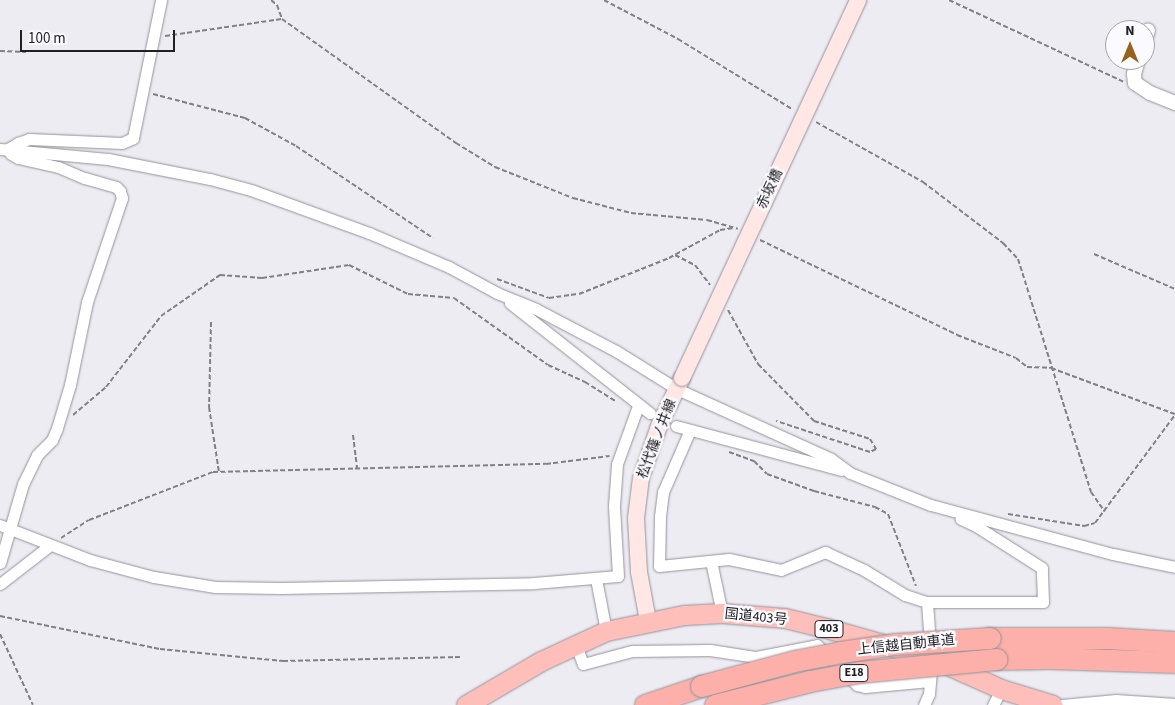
<!DOCTYPE html>
<meta charset="utf-8">
<style>
body{margin:0}
#map{position:relative;width:1175px;height:705px;overflow:hidden;background:#eeecf3;font-family:"Source Sans 3","Noto Sans JP",sans-serif}
div>[style]{position:absolute}
.path>*{height:2px;margin-top:-1px;transform-origin:0;background:repeating-linear-gradient(90deg,#818084 0 5px,transparent 0 7.5px)}
.roads{filter:drop-shadow(0 0 1px #949299) drop-shadow(0 0 1px #949299)}
.minor>*{height:11px;margin:-5.5px;padding:0 5.5px;transform-origin:5.5px;border-radius:5.5px;background:#fff}
.tertiary>*{height:14px;margin:-7px;padding:0 7px;transform-origin:7px;border-radius:7px;background:#fff}
.secondary>*{height:16px;margin:-8px;padding:0 8px;transform-origin:8px;border-radius:8px;background:#fee7e5}
.trunk>*{height:19px;margin:-9.5px;padding:0 9.5px;transform-origin:9.5px;border-radius:9.5px;background:#febfba}
.motorway>*{height:21px;margin:-10.5px;padding:0 10.5px;transform-origin:10.5px;border-radius:10.5px;background:#fdafa9}
.bridges{filter:drop-shadow(0 0 1px #949299) drop-shadow(0 0 1px #949299)}
.secondary-bridge>*{height:16px;margin:-8px;padding:0 8px;transform-origin:8px;border-radius:8px;background:#fee7e5}
.motorway-bridge>*{height:21px;margin:-10.5px;padding:0 10.5px;transform-origin:10.5px;border-radius:10.5px;background:#fdafa9}
span{translate:-50% -50%;white-space:nowrap;text-align:center;line-height:1.15;-webkit-text-stroke:4.5px #fbfafe;paint-order:stroke}
.shield-label span{padding:1px 4px;background:#fbfafe;border:1px solid;border-radius:4px;-webkit-text-stroke-width:0}
.shield-label{font-size:12px;color:#212123;font-weight:700}
.street-label{font-size:14px;color:#212123}
.north{position:absolute;left:1105px;top:20px;width:50px;height:50px;box-sizing:border-box;background:#fbfafe;border:1px solid #a4a3a6;border-radius:50%;rotate:0deg;font-size:14px;font-weight:700;line-height:20px;text-align:center;color:#212123}
.north::after{content:'';display:block;margin:auto;width:18px;height:22px;background:#976219;clip-path:polygon(50% 0,100% 100%,50% 72%,0 100%)}
.scale{position:absolute;left:20px;top:30px;width:155px;height:22px;box-sizing:border-box;border:2px solid #212123;border-top:0;padding-left:6px;font-size:15px;line-height:18px;white-space:nowrap;color:#212123;-webkit-text-stroke:4px #fbfafe;paint-order:stroke}
</style>
<div id="map">
<div class="path">
<i style="left:271px;top:0;width:8px;rotate:40deg"></i>
<i style="left:277px;top:5px;width:15px;rotate:70deg"></i>
<i style="left:604px;top:0;width:84px;rotate:27.8deg"></i>
<i style="left:678px;top:39px;width:134px;rotate:31.6deg"></i>
<i style="left:949px;top:0;width:193px;rotate:25.1deg"></i>
<i style="left:165px;top:36px;width:118px;rotate:-8.3deg"></i>
<i style="left:282px;top:19px;width:214px;rotate:35.5deg"></i>
<i style="left:456px;top:143px;width:46px;rotate:31.6deg"></i>
<i style="left:495px;top:167px;width:84px;rotate:21.7deg"></i>
<i style="left:573px;top:198px;width:60px;rotate:14.5deg"></i>
<i style="left:631px;top:213px;width:76px;rotate:5.3deg"></i>
<i style="left:707px;top:220px;width:32px;rotate:16deg"></i>
<i style="left:0;top:51px;width:26px;rotate:2deg"></i>
<i style="left:153px;top:94px;width:95px;rotate:14.6deg"></i>
<i style="left:245px;top:118px;width:58px;rotate:28.8deg"></i>
<i style="left:296px;top:146px;width:165px;rotate:33.9deg"></i>
<i style="left:816px;top:122px;width:123px;rotate:29.3deg"></i>
<i style="left:923px;top:182px;width:101px;rotate:37.3deg"></i>
<i style="left:1003px;top:243px;width:22px;rotate:47deg"></i>
<i style="left:1018px;top:259px;width:244px;rotate:72.6deg"></i>
<i style="left:1091px;top:492px;width:24px;rotate:55deg"></i>
<i style="left:760px;top:240px;width:219px;rotate:25.7deg"></i>
<i style="left:957px;top:335px;width:63px;rotate:21.3deg"></i>
<i style="left:1016px;top:358px;width:14px;rotate:39deg"></i>
<i style="left:1027px;top:367px;width:24px;rotate:2deg"></i>
<i style="left:1051px;top:368px;width:132px;rotate:20.4deg"></i>
<i style="left:1094px;top:254px;width:88px;rotate:23.4deg"></i>
<i style="left:675px;top:255px;width:22px;rotate:27deg"></i>
<i style="left:695px;top:265px;width:25px;rotate:53deg"></i>
<i style="left:497px;top:279px;width:55px;rotate:20.1deg"></i>
<i style="left:549px;top:298px;width:30px;rotate:-8deg"></i>
<i style="left:579px;top:294px;width:97px;rotate:-21.8deg"></i>
<i style="left:669px;top:258px;width:58px;rotate:-28.8deg"></i>
<i style="left:720px;top:230px;width:14px;rotate:-8deg"></i>
<i style="left:728px;top:310px;width:62px;rotate:60.9deg"></i>
<i style="left:758px;top:364px;width:80px;rotate:45.5deg"></i>
<i style="left:814px;top:421px;width:59px;rotate:17.8deg"></i>
<i style="left:870px;top:439px;width:12px;rotate:59deg"></i>
<i style="left:876px;top:449px;width:7px;rotate:153deg"></i>
<i style="left:870px;top:452px;width:99px;rotate:-161.7deg"></i>
<i style="left:211px;top:322px;width:85px;rotate:91.3deg"></i>
<i style="left:209px;top:407px;width:66px;rotate:81.3deg"></i>
<i style="left:73px;top:415px;width:43px;rotate:-40.3deg"></i>
<i style="left:106px;top:387px;width:90px;rotate:-52.2deg"></i>
<i style="left:161px;top:316px;width:72px;rotate:-34.8deg"></i>
<i style="left:220px;top:275px;width:42px;rotate:4.1deg"></i>
<i style="left:262px;top:278px;width:88px;rotate:-8.5deg"></i>
<i style="left:349px;top:265px;width:66px;rotate:26.2deg"></i>
<i style="left:408px;top:294px;width:46px;rotate:5deg"></i>
<i style="left:454px;top:298px;width:115px;rotate:35.5deg"></i>
<i style="left:548px;top:365px;width:41px;rotate:24.7deg"></i>
<i style="left:585px;top:382px;width:36px;rotate:32deg"></i>
<i style="left:353px;top:435px;width:33px;rotate:83deg"></i>
<i style="left:729px;top:452px;width:27px;rotate:20deg"></i>
<i style="left:754px;top:461px;width:18px;rotate:45deg"></i>
<i style="left:767px;top:474px;width:50px;rotate:19.9deg"></i>
<i style="left:814px;top:491px;width:63px;rotate:14.7deg"></i>
<i style="left:875px;top:507px;width:15px;rotate:28deg"></i>
<i style="left:888px;top:514px;width:77px;rotate:68.7deg"></i>
<i style="left:1008px;top:514px;width:77px;rotate:9deg"></i>
<i style="left:1084px;top:526px;width:11px;rotate:-15deg"></i>
<i style="left:1095px;top:523px;width:134px;rotate:-53.5deg"></i>
<i style="left:61px;top:538px;width:33px;rotate:-33deg"></i>
<i style="left:89px;top:520px;width:133px;rotate:-21.2deg"></i>
<i style="left:213px;top:472px;width:333px;rotate:-1.4deg"></i>
<i style="left:546px;top:464px;width:64px;rotate:-7.2deg"></i>
<i style="left:0;top:616px;width:163px;rotate:11.7deg"></i>
<i style="left:160px;top:649px;width:124px;rotate:5.6deg"></i>
<i style="left:283px;top:661px;width:177px;rotate:-1.3deg"></i>
<i style="left:0;top:634px;width:78px;rotate:65.1deg"></i>
</div>
<div class="roads">
<div class="minor">
<i style="left:0;top:149px;width:108px;rotate:5.3deg"></i>
<i style="left:108px;top:159px;width:104px;rotate:11.1deg"></i>
<i style="left:210px;top:179px;width:42px;rotate:15deg"></i>
<i style="left:251px;top:190px;width:126px;rotate:20deg"></i>
<i style="left:369px;top:233px;width:87px;rotate:23deg"></i>
<i style="left:449px;top:267px;width:55px;rotate:28.4deg"></i>
<i style="left:497px;top:293px;width:42px;rotate:22.3deg"></i>
<i style="left:536px;top:309px;width:90px;rotate:27.7deg"></i>
<i style="left:616px;top:351px;width:72px;rotate:31.9deg"></i>
<i style="left:677px;top:389px;width:169px;rotate:24.4deg"></i>
<i style="left:831px;top:459px;width:24px;rotate:36deg"></i>
<i style="left:850px;top:473px;width:87px;rotate:21.6deg"></i>
<i style="left:931px;top:505px;width:188px;rotate:15.1deg"></i>
<i style="left:1113px;top:554px;width:63px;rotate:11.8deg"></i>
<i style="left:510px;top:303px;width:178px;rotate:38.2deg"></i>
<i style="left:676px;top:426px;width:171px;rotate:14.9deg"></i>
<i style="left:690px;top:430px;width:68px;rotate:113.5deg"></i>
<i style="left:663px;top:492px;width:24px;rotate:97deg"></i>
<i style="left:660px;top:516px;width:50px;rotate:91.1deg"></i>
<i style="left:659px;top:566px;width:70px;rotate:-5.7deg"></i>
<i style="left:729px;top:559px;width:53px;rotate:11.9deg"></i>
<i style="left:781px;top:570px;width:48px;rotate:-22.2deg"></i>
<i style="left:825px;top:552px;width:43px;rotate:24.8deg"></i>
<i style="left:864px;top:570px;width:48px;rotate:31.4deg"></i>
<i style="left:905px;top:595px;width:23px;rotate:18deg"></i>
<i style="left:927px;top:602px;width:116px"></i>
<i style="left:1043px;top:602px;width:34px;rotate:-92deg"></i>
<i style="left:1042px;top:568px;width:78px;rotate:-147.5deg"></i>
<i style="left:976px;top:526px;width:17px;rotate:-155deg"></i>
<i style="left:0;top:525px;width:97px;rotate:21.3deg"></i>
<i style="left:90px;top:560px;width:66px;rotate:14.9deg"></i>
<i style="left:154px;top:577px;width:62px;rotate:9.3deg"></i>
<i style="left:215px;top:587px;width:66px;rotate:0.9deg"></i>
<i style="left:281px;top:588px;width:253px;rotate:-1.1deg"></i>
<i style="left:534px;top:583px;width:84px;rotate:-4.8deg"></i>
<i style="left:618px;top:576px;width:70px;rotate:-93.3deg"></i>
<i style="left:614px;top:506px;width:42px;rotate:-85.9deg"></i>
<i style="left:617px;top:464px;width:62px;rotate:-70.1deg"></i>
<i style="left:711px;top:561px;width:53px;rotate:78.1deg"></i>
<i style="left:0;top:563px;width:82px;rotate:-73.8deg"></i>
<i style="left:23px;top:484px;width:32px;rotate:-64deg"></i>
<i style="left:37px;top:455px;width:21px;rotate:-45deg"></i>
<i style="left:52px;top:440px;width:13px;rotate:-67deg"></i>
<i style="left:57px;top:428px;width:45px;rotate:-73.2deg"></i>
<i style="left:70px;top:385px;width:85px;rotate:-78.4deg"></i>
<i style="left:87px;top:302px;width:110px;rotate:-71.4deg"></i>
<i style="left:122px;top:198px;width:7px;rotate:-106deg"></i>
<i style="left:120px;top:191px;width:6px;rotate:-135deg"></i>
<i style="left:116px;top:187px;width:33px;rotate:-164deg"></i>
<i style="left:84px;top:178px;width:28px;rotate:-157deg"></i>
<i style="left:58px;top:167px;width:41px;rotate:-167.3deg"></i>
<i style="left:18px;top:158px;width:8px;rotate:-150deg"></i>
<i style="left:11px;top:154px;width:6px;rotate:-121deg"></i>
<i style="left:8px;top:149px;width:12px;rotate:-31deg"></i>
<i style="left:18px;top:143px;width:12px;rotate:-20deg"></i>
<i style="left:29px;top:139px;width:93px;rotate:2.5deg"></i>
<i style="left:122px;top:143px;width:12px;rotate:-24deg"></i>
<i style="left:133px;top:138px;width:141px;rotate:-78.5deg"></i>
<i style="left:596px;top:579px;width:53px;rotate:79.1deg"></i>
<i style="left:0;top:584px;width:62px;rotate:-37.8deg"></i>
<i style="left:927px;top:602px;width:43px;rotate:86deg"></i>
<i style="left:576px;top:645px;width:20px;rotate:70deg"></i>
<i style="left:583px;top:664px;width:51px;rotate:-14.9deg"></i>
<i style="left:632px;top:651px;width:78px;rotate:-0.7deg"></i>
<i style="left:710px;top:650px;width:47px;rotate:8.7deg"></i>
<i style="left:756px;top:657px;width:62px;rotate:-11.1deg"></i>
<i style="left:817px;top:645px;width:57px;rotate:45deg"></i>
<i style="left:857px;top:685px;width:8px;rotate:14deg"></i>
<i style="left:865px;top:687px;width:65px;rotate:-5.3deg"></i>
<i style="left:924px;top:705px;width:12px;rotate:-66deg"></i>
<i style="left:929px;top:694px;width:21px;rotate:-85deg"></i>
<i style="left:993px;top:705px;width:18px;rotate:-63deg"></i>
<i style="left:1062px;top:705px;width:54px;rotate:-5.3deg"></i>
<i style="left:1116px;top:700px;width:59px;rotate:3.9deg"></i>
</div>
<div class="tertiary">
<i style="left:1145px;top:40px;width:10px;rotate:-73deg"></i>
<i style="left:1138px;top:60px;width:15px;rotate:106deg"></i>
<i style="left:1134px;top:74px;width:9px;rotate:84deg"></i>
<i style="left:1135px;top:83px;width:18px;rotate:34deg"></i>
<i style="left:1150px;top:93px;width:27px;rotate:22deg"></i>
</div>
<div class="secondary">
<i style="left:648px;top:621px;width:50px;rotate:-100.4deg"></i>
<i style="left:639px;top:572px;width:54px;rotate:-93.2deg"></i>
<i style="left:636px;top:518px;width:40px;rotate:-82.9deg"></i>
<i style="left:641px;top:478px;width:55px;rotate:-70.9deg"></i>
<i style="left:659px;top:426px;width:53px;rotate:-64.4deg"></i>
</div>
<div class="trunk">
<i style="left:466px;top:705px;width:87px;rotate:-30.4deg"></i>
<i style="left:541px;top:661px;width:72px;rotate:-24.8deg"></i>
<i style="left:606px;top:631px;width:80px;rotate:-11.6deg"></i>
<i style="left:684px;top:615px;width:38px;rotate:-3deg"></i>
<i style="left:722px;top:613px;width:63px;rotate:4.5deg"></i>
<i style="left:785px;top:618px;width:42px;rotate:13.7deg"></i>
<i style="left:826px;top:628px;width:110px;rotate:15.8deg"></i>
<i style="left:932px;top:658px;width:76px;rotate:24.2deg"></i>
<i style="left:1001px;top:689px;width:54px;rotate:17.1deg"></i>
</div>
<div class="motorway">
<i style="left:990px;top:638px;width:117px"></i>
<i style="left:1107px;top:638px;width:68px;rotate:3.4deg"></i>
<i style="left:996px;top:659px;width:53px;rotate:-1.1deg"></i>
<i style="left:1049px;top:658px;width:126px;rotate:1.8deg"></i>
<i style="left:645px;top:705px;width:59px;rotate:-18.7deg"></i>
</div>
</div>
<div class="bridges">
<div class="secondary-bridge">
<i style="left:682px;top:378px;width:417px;rotate:-65deg"></i>
</div>
<div class="motorway-bridge">
<i style="left:701px;top:686px;width:96px;rotate:-15deg"></i>
<i style="left:794px;top:661px;width:48px;rotate:-10.8deg"></i>
<i style="left:841px;top:652px;width:55px;rotate:-8.4deg"></i>
<i style="left:895px;top:644px;width:95px;rotate:-3.6deg"></i>
<i style="left:715px;top:705px;width:98px;rotate:-14.2deg"></i>
<i style="left:810px;top:681px;width:50px;rotate:-10.4deg"></i>
<i style="left:859px;top:672px;width:138px;rotate:-5.4deg"></i>
</div>
</div>
<div class="shield-label">
<span style="left:829px;top:629px">403</span>
<span style="left:854px;top:673px">E18</span>
</div>
<div class="street-label">
<span style="left:770px;top:189px;rotate:-65deg">赤坂橋</span>
<span style="left:657px;top:439px;rotate:-69deg">松代篠ノ井線</span>
<span style="left:756px;top:617px;rotate:6deg">国道403号</span>
<span style="left:906px;top:645px;rotate:-6deg">上信越自動車道</span>
</div>
<div class="north">N</div>
<div class="scale">100 m</div>
</div>
